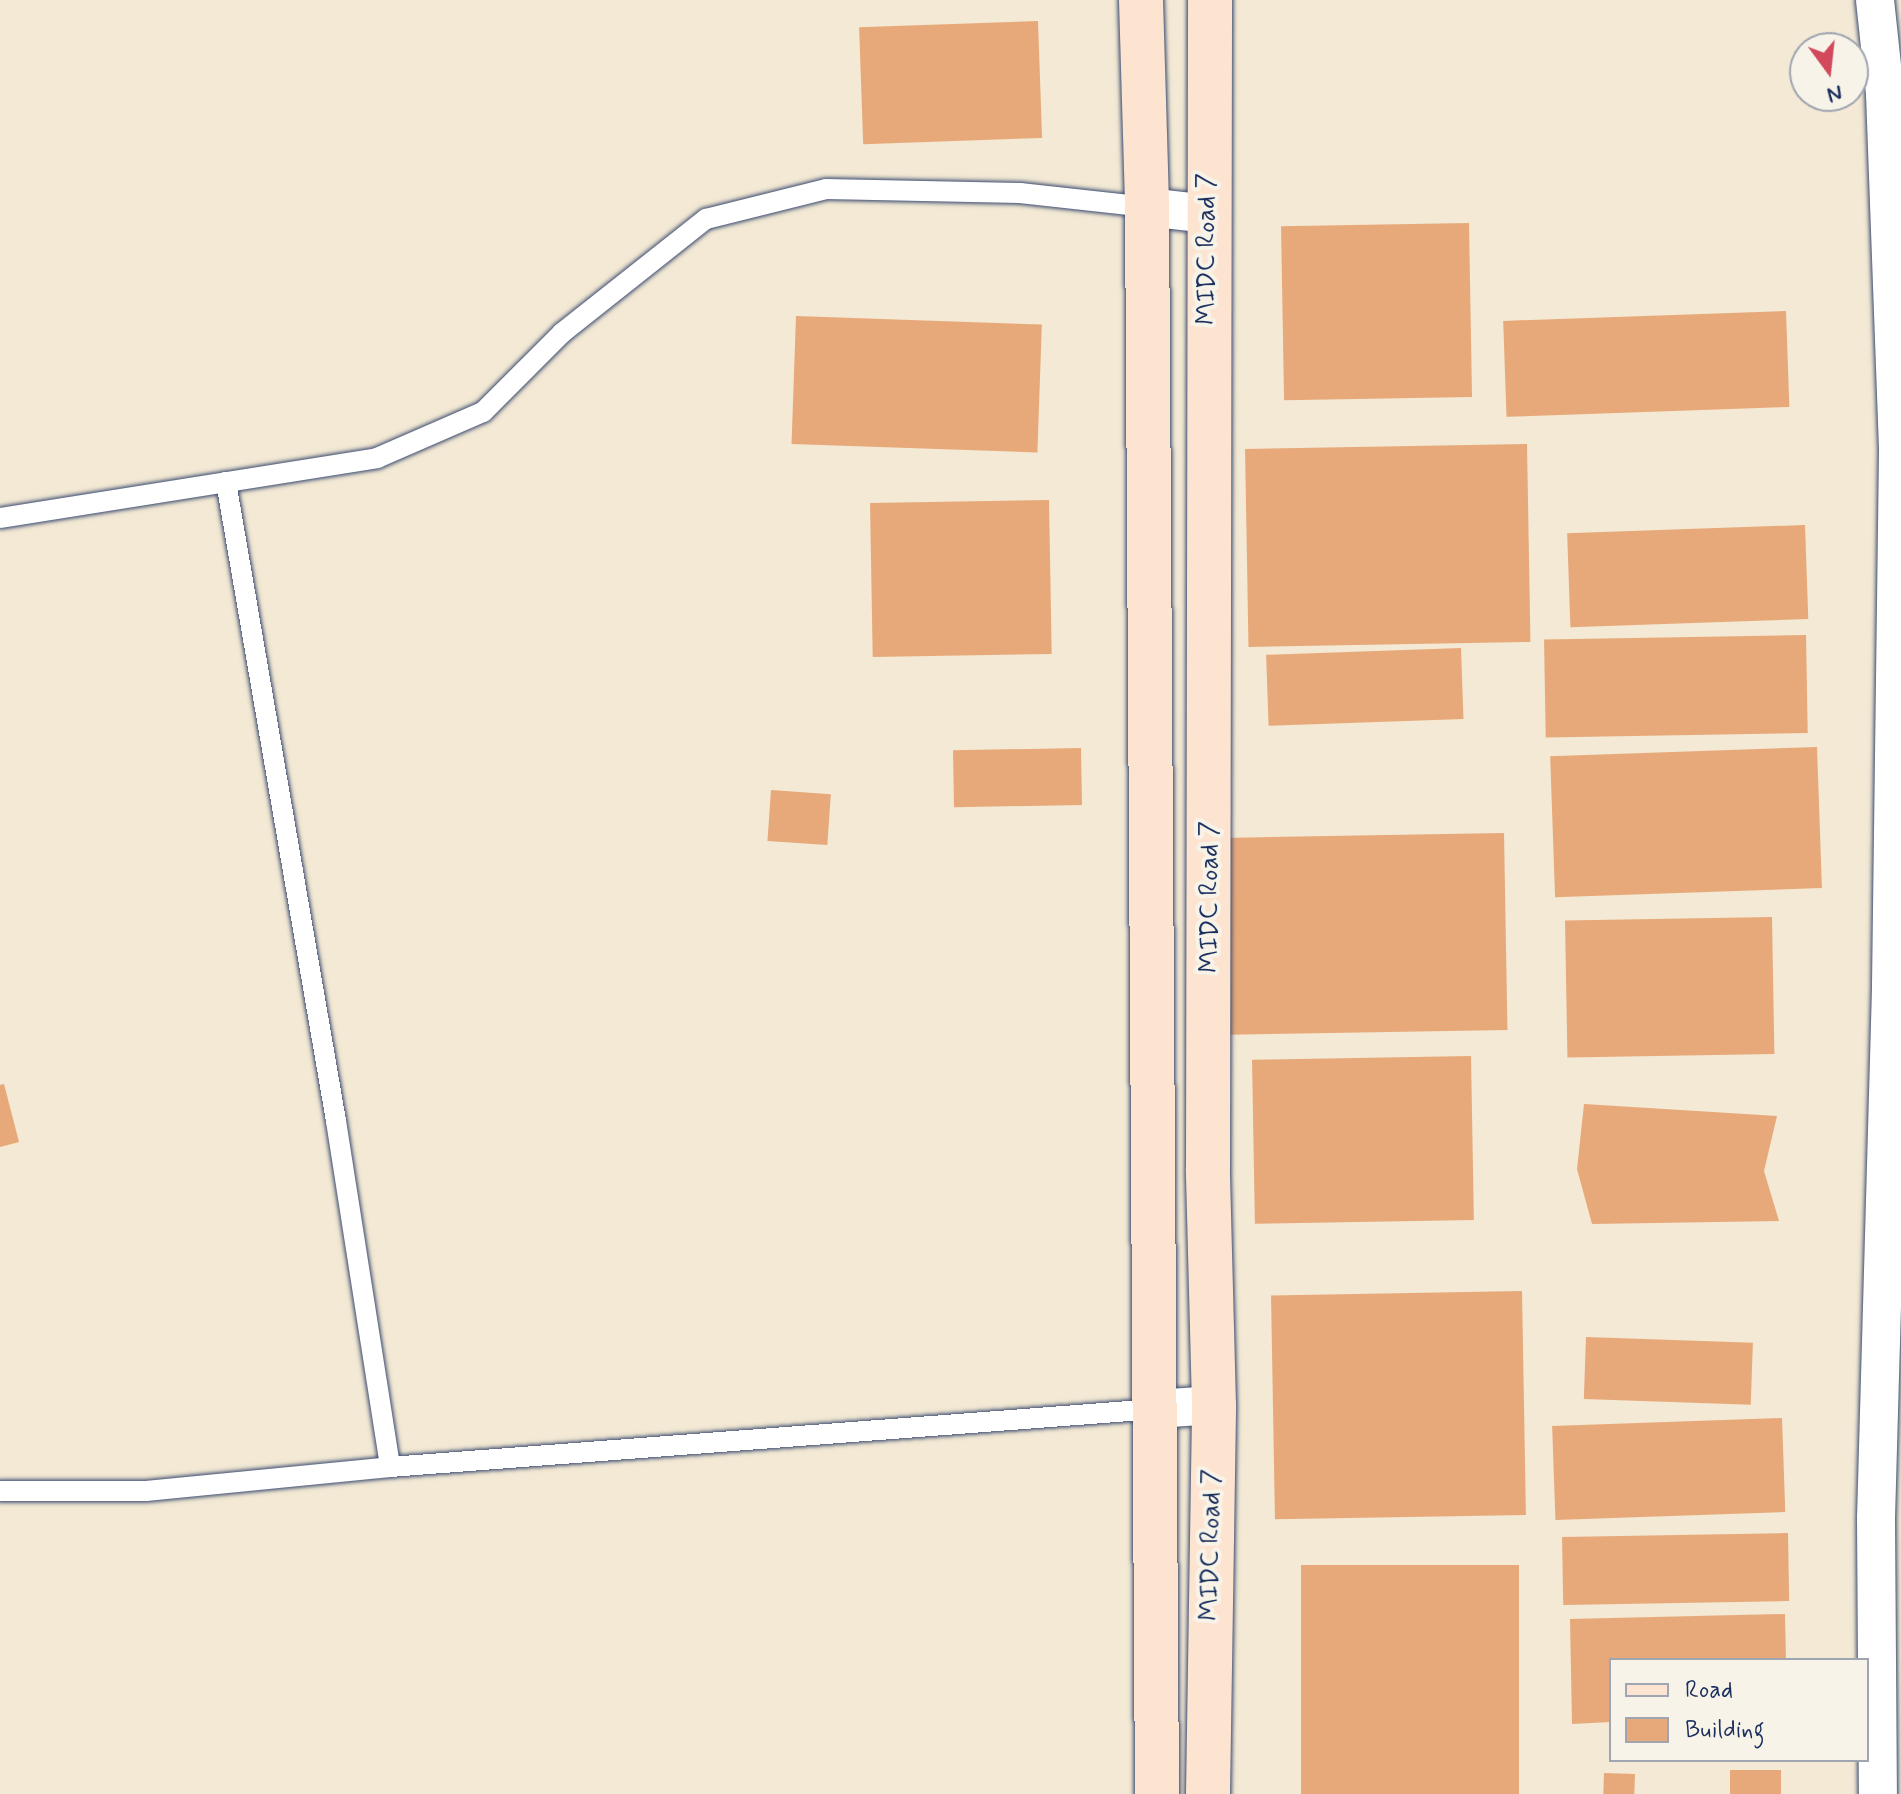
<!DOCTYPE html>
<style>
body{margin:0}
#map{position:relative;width:1901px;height:1794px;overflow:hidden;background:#f3e9d4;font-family:Mynerve,sans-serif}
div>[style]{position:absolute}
.building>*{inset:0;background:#e7a97a;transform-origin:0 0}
.roads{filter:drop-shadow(0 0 2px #3b4b70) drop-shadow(0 0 2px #3b4b70)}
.lane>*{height:20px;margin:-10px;padding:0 10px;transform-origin:10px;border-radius:10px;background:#fff}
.street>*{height:38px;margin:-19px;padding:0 19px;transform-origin:19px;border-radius:19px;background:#fff}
.secondary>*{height:44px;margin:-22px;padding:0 22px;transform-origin:22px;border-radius:22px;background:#fde4d1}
span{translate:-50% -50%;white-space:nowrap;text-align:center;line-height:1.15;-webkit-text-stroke:8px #f7f3e8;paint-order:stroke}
.street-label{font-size:26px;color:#1b2f5e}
.legend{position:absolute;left:1609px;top:1658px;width:260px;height:104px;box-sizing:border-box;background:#f7f3e8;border:2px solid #9fa5b1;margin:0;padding:10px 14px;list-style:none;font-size:24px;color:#1b2f5e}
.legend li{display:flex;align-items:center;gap:16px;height:40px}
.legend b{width:40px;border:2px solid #9fa5b1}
.north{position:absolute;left:1789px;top:32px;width:80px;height:80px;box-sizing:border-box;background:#f7f3e8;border:2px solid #9fa5b1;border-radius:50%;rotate:165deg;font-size:22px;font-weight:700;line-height:32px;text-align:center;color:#1b2f5e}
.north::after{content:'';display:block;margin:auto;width:28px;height:36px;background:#d1495b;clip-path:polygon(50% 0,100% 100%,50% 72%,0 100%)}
</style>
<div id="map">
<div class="building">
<i style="left:1038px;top:21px;width:117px;height:179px;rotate:88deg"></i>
<i style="left:1469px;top:223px;width:174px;height:188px;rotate:89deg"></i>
<i style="left:1786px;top:311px;width:96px;height:283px;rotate:88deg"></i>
<i style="left:796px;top:316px;width:246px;height:128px;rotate:2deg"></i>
<i style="left:1527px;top:444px;width:198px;height:282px;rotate:89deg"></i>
<i style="left:1049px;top:500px;width:154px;height:179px;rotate:89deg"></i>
<i style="left:1805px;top:525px;width:94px;height:238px;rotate:88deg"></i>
<i style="left:1806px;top:635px;width:98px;height:262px;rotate:89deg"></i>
<i style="left:1461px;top:648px;width:71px;height:195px;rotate:88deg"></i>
<i style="left:1817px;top:747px;width:141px;height:267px;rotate:88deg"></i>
<i style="left:1081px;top:748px;width:57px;height:128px;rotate:89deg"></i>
<i style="left:771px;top:790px;width:60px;height:51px;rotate:4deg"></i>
<i style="left:1504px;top:833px;width:197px;height:280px;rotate:89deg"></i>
<i style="left:1772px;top:917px;width:137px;height:207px;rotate:89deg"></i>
<i style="left:1471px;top:1056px;width:164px;height:219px;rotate:89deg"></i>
<i style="clip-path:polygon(4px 1084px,19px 1142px,0 1147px,0 1085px)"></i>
<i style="clip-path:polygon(1584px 1104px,1777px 1116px,1764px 1171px,1779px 1221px,1592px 1224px,1577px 1169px)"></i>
<i style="left:1522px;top:1291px;width:224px;height:251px;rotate:89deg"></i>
<i style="left:1586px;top:1337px;width:167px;height:62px;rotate:2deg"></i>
<i style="left:1782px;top:1418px;width:94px;height:230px;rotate:88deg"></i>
<i style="left:1788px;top:1533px;width:68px;height:226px;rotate:89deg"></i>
<i style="left:1519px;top:1565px;width:229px;height:218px;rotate:90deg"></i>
<i style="clip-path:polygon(1785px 1614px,1786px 1660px,1611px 1660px,1611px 1722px,1572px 1724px,1570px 1619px)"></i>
<i style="left:1781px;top:1770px;width:24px;height:51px;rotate:90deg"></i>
<i style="left:1604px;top:1773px;width:31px;height:21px;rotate:2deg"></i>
</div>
<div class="roads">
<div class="lane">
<i style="left:226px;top:482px;width:648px;rotate:80.23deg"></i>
<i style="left:336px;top:1121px;width:350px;rotate:81.1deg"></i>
<i style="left:0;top:518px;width:382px;rotate:-9deg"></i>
<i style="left:377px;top:458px;width:116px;rotate:-23.5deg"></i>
<i style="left:483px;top:412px;width:112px;rotate:-45deg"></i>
<i style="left:562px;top:333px;width:184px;rotate:-38.4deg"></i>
<i style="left:706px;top:219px;width:124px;rotate:-14deg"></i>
<i style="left:826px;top:189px;width:194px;rotate:1.2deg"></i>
<i style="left:1020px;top:193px;width:128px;rotate:6.3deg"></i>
<i style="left:0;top:1491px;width:146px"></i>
<i style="left:146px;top:1491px;width:245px;rotate:-5.6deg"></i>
<i style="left:390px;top:1467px;width:768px;rotate:-4.33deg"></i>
</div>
<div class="street">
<i style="left:1875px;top:0;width:95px;rotate:83.9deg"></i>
<i style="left:1885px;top:94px;width:356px;rotate:87.9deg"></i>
<i style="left:1898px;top:450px;width:538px;rotate:90.75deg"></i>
<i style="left:1891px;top:988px;width:531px;rotate:91.62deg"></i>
<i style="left:1876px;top:1519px;width:275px;rotate:89.6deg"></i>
<i style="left:1147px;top:207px;width:61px;rotate:6.5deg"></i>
<i style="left:1156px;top:1409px;width:58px;rotate:-3.9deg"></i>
</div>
<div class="secondary">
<i style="left:1141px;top:0;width:207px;rotate:88.3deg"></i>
<i style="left:1147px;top:207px;width:1587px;rotate:89.64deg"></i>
<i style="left:1208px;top:1794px;width:389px;rotate:-89.1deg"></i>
<i style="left:1214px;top:1405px;width:237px;rotate:-91.5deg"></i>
<i style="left:1208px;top:1168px;width:1168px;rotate:-89.9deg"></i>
</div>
</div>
<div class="street-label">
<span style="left:1208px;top:249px;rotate:-90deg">MIDC Road 7</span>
<span style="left:1211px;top:897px;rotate:-90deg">MIDC Road 7</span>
<span style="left:1212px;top:1545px;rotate:-89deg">MIDC Road 7</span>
</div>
<ul class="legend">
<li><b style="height:10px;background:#fde4d1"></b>Road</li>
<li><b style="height:22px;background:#e7a97a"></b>Building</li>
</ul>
<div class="north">N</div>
</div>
